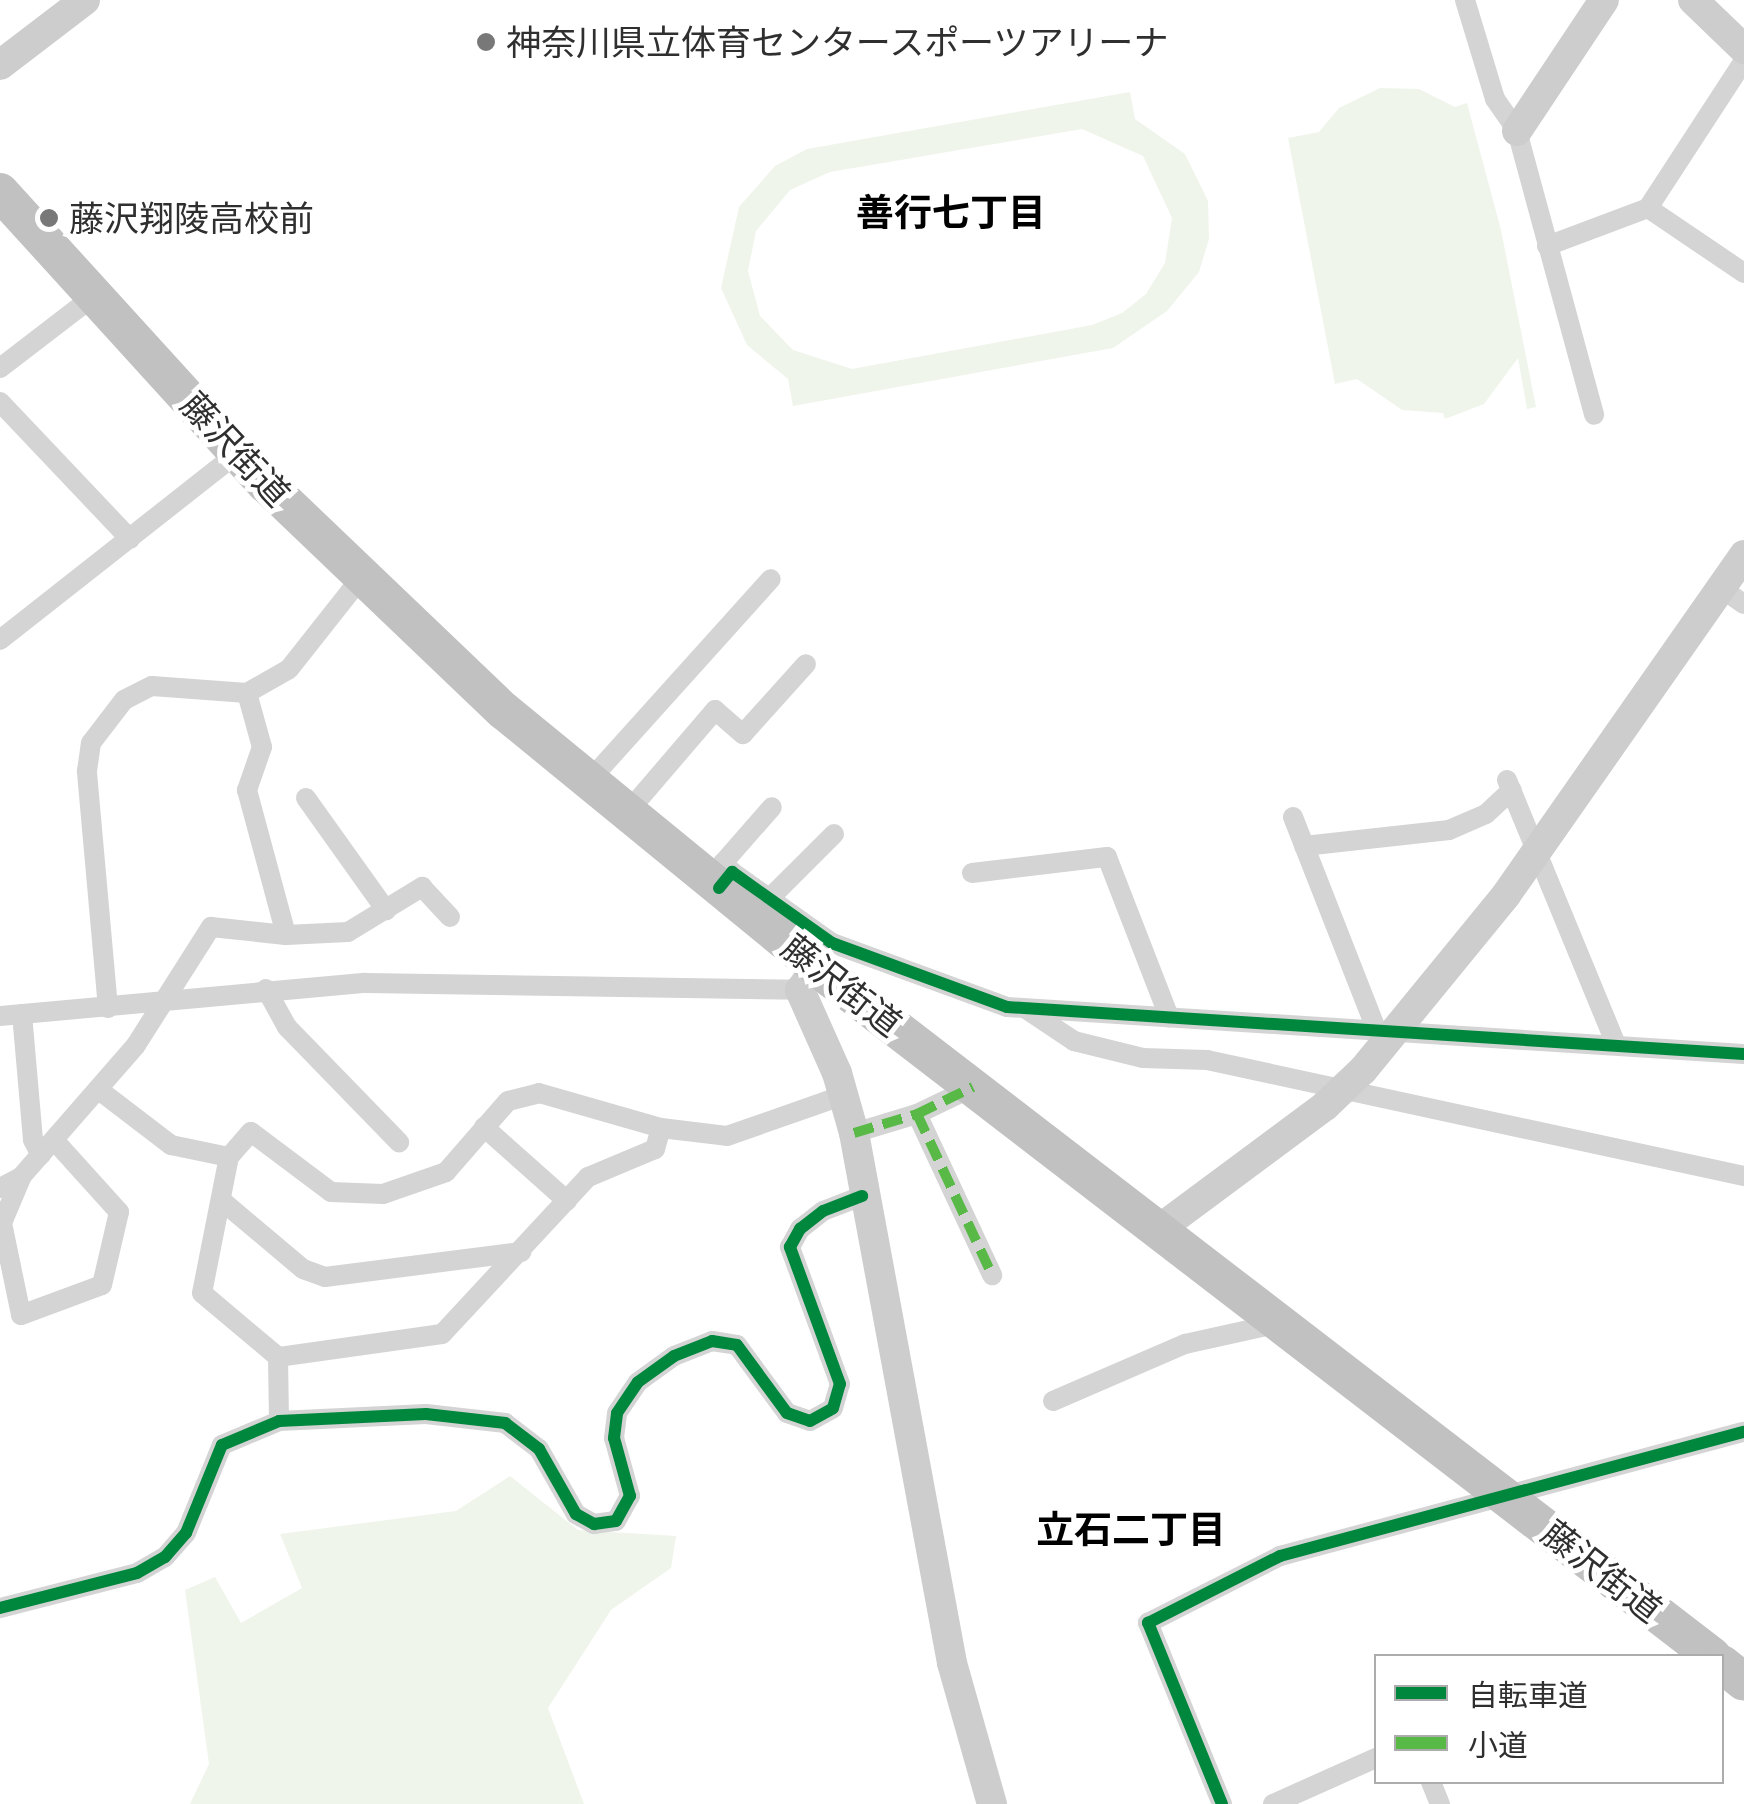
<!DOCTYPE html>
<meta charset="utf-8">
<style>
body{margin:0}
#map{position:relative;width:1744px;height:1804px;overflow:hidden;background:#fff;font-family:"Noto Sans","Noto Sans JP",sans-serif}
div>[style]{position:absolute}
.green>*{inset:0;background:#eff5eb}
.street>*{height:20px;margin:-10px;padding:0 10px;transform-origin:10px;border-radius:10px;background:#d4d4d4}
.secondary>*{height:30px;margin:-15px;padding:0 15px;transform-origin:15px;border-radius:15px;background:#cdcdcd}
.highway>*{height:38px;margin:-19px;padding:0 19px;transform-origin:19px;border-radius:19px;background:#c1c1c1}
.secondary-bridge>*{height:30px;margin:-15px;padding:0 15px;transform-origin:15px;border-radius:15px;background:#cdcdcd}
.quiet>*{height:10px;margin-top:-5px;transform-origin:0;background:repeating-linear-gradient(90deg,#58b947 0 20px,transparent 0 30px)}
.cycleway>*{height:12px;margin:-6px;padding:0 6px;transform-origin:6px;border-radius:6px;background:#00873e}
.dots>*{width:28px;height:28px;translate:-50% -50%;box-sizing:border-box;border:5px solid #fff;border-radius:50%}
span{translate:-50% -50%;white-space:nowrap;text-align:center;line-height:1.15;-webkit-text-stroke:10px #fff;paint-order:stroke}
.poi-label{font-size:35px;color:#2f2f2f}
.left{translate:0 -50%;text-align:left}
.street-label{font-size:35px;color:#2f2f2f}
.neighbourhood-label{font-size:38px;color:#000;font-weight:700}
.legend{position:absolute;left:1374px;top:1654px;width:350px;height:130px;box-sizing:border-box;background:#fff;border:2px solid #acacac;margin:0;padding:12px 18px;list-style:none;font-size:30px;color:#2f2f2f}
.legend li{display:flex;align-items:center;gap:20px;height:50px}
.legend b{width:50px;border:2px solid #acacac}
</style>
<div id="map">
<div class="green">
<i style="clip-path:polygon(1380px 88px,1419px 89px,1455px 107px,1467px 103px,1501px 230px,1536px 407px,1527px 409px,1518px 358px,1484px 404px,1445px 419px,1443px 413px,1402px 410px,1357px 379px,1335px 384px,1288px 138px,1319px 132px,1339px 108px)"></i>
<i style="clip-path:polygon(evenodd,1130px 92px,1135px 119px,1185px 154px,1208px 201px,1209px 239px,1199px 272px,1167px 311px,1113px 348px,793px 406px,788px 379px,747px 345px,721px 288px,739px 207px,775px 166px,807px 149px,1130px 92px,1082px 129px,1143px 156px,1172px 218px,1165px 263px,1146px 294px,1122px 313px,1092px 325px,852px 369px,793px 350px,760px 316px,748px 271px,756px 231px,790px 190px,830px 172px,1082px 129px)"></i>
<i style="clip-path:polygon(510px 1476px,578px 1530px,676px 1536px,671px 1568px,611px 1610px,548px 1708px,584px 1804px,190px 1804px,209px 1764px,185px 1590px,215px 1577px,241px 1623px,302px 1588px,280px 1534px,456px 1511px)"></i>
</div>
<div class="street">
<i style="left:1465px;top:0;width:103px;rotate:73.1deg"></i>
<i style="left:1495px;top:99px;width:39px;rotate:55deg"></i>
<i style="left:1517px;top:131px;width:294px;rotate:74.8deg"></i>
<i style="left:1648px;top:208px;width:116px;rotate:34.1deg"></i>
<i style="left:1547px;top:246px;width:108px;rotate:-20.6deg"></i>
<i style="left:1648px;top:208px;width:176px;rotate:-56.9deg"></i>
<i style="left:0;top:368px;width:120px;rotate:-37.5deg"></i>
<i style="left:0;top:402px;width:189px;rotate:46.5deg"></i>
<i style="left:1721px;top:588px;width:28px;rotate:35deg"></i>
<i style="left:0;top:640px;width:303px;rotate:-38.2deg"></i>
<i style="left:247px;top:693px;width:56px;rotate:74.5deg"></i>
<i style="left:262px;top:747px;width:46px;rotate:109.2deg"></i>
<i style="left:247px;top:790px;width:150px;rotate:74.9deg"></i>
<i style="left:286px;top:935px;width:62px;rotate:-2.8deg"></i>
<i style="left:348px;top:932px;width:87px;rotate:-31.3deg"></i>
<i style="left:422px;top:887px;width:41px;rotate:47deg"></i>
<i style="left:1507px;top:780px;width:287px;rotate:67.6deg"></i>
<i style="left:588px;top:782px;width:273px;rotate:-48deg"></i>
<i style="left:306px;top:798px;width:138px;rotate:54.5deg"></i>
<i style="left:626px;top:814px;width:137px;rotate:-49.4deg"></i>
<i style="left:715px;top:710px;width:37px;rotate:41deg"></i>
<i style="left:743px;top:734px;width:94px;rotate:-48deg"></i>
<i style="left:1293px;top:817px;width:228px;rotate:68.6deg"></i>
<i style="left:1304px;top:846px;width:146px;rotate:-6.3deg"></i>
<i style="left:1449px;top:830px;width:40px;rotate:-23.4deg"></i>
<i style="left:1486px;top:814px;width:35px;rotate:-43deg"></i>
<i style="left:732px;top:872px;width:13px;rotate:-135deg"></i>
<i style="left:723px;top:863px;width:74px;rotate:-48.8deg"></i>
<i style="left:972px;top:873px;width:136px;rotate:-6.8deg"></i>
<i style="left:1107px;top:857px;width:172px;rotate:68.8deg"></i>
<i style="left:719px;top:888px;width:21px;rotate:-51deg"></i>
<i style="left:732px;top:872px;width:123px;rotate:35.4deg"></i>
<i style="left:832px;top:943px;width:186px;rotate:20.1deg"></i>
<i style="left:1007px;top:1007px;width:738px;rotate:3.65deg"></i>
<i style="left:769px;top:899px;width:92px;rotate:-45deg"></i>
<i style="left:266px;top:989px;width:43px;rotate:61.1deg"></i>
<i style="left:287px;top:1027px;width:161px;rotate:45.8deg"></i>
<i style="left:108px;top:1008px;width:238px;rotate:-95.1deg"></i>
<i style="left:87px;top:771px;width:28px;rotate:-82deg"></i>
<i style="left:91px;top:743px;width:54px;rotate:-52.5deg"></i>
<i style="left:124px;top:700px;width:31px;rotate:-27deg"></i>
<i style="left:152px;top:686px;width:95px;rotate:4.2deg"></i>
<i style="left:247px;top:693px;width:48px;rotate:-29.7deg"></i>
<i style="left:289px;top:669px;width:115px;rotate:-51.7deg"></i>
<i style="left:1026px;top:1009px;width:58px;rotate:33.7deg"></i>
<i style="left:1074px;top:1041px;width:71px;rotate:13.8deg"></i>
<i style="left:1143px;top:1058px;width:64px;rotate:1.8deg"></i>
<i style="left:1207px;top:1060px;width:549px;rotate:12.19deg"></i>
<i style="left:22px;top:1014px;width:126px;rotate:85deg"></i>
<i style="left:33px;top:1140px;width:17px;rotate:62deg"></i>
<i style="left:0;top:1016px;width:367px;rotate:-5.2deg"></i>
<i style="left:366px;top:983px;width:434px;rotate:0.9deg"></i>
<i style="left:99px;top:1090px;width:91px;rotate:37.4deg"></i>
<i style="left:171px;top:1145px;width:59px;rotate:11.7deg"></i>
<i style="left:539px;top:1093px;width:127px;rotate:16deg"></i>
<i style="left:661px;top:1128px;width:22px;rotate:106deg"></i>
<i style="left:655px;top:1149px;width:73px;rotate:157.3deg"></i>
<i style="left:588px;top:1177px;width:214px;rotate:132.9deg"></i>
<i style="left:442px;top:1334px;width:166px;rotate:172deg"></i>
<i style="left:278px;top:1357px;width:99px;rotate:-139.9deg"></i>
<i style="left:202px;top:1293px;width:139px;rotate:-78.8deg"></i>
<i style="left:229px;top:1157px;width:33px;rotate:-49deg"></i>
<i style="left:251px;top:1132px;width:100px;rotate:36.9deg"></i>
<i style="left:331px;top:1192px;width:52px;rotate:2.2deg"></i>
<i style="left:383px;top:1194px;width:67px;rotate:-19.2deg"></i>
<i style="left:446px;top:1172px;width:94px;rotate:-48.9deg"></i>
<i style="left:508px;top:1101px;width:32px;rotate:-14deg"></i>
<i style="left:917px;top:1114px;width:178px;rotate:65deg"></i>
<i style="left:484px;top:1127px;width:111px;rotate:41.7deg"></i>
<i style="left:661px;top:1128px;width:66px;rotate:6.9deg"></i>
<i style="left:727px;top:1136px;width:124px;rotate:-19.3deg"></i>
<i style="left:854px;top:1133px;width:66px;rotate:-16.8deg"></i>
<i style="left:917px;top:1114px;width:62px;rotate:-25.7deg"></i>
<i style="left:21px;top:1178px;width:49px;rotate:112.9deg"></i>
<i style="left:2px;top:1223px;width:94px;rotate:78.3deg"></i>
<i style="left:21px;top:1315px;width:86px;rotate:-20.3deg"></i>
<i style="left:102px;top:1285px;width:75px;rotate:-76.9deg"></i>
<i style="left:119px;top:1212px;width:97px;rotate:-132.1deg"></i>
<i style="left:0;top:1188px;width:24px;rotate:-28deg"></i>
<i style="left:21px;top:1177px;width:175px;rotate:-48.9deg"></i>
<i style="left:136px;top:1045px;width:140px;rotate:-57.6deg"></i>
<i style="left:211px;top:927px;width:75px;rotate:6.1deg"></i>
<i style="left:221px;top:1200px;width:107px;rotate:40.1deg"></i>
<i style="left:303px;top:1269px;width:23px;rotate:20deg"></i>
<i style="left:325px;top:1277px;width:198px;rotate:-7.3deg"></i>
<i style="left:278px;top:1357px;width:64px;rotate:89.1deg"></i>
<i style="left:1053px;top:1401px;width:144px;rotate:-23.4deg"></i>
<i style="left:1185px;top:1344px;width:97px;rotate:-12.5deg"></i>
<i style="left:0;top:1608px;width:141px;rotate:-14.3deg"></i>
<i style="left:137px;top:1573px;width:32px;rotate:-30deg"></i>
<i style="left:165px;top:1557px;width:32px;rotate:-49deg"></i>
<i style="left:186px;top:1533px;width:95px;rotate:-67.8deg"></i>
<i style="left:222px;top:1445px;width:62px;rotate:-22.8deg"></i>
<i style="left:279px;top:1421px;width:147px;rotate:-2.7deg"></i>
<i style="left:426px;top:1414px;width:80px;rotate:6.5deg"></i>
<i style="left:505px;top:1423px;width:43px;rotate:37.4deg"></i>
<i style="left:539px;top:1449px;width:75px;rotate:60.4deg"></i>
<i style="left:576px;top:1514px;width:21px;rotate:29deg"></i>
<i style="left:594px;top:1524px;width:22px;rotate:-8deg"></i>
<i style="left:616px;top:1521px;width:29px;rotate:-61deg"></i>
<i style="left:630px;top:1496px;width:60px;rotate:-105.4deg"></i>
<i style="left:614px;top:1438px;width:25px;rotate:-83deg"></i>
<i style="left:617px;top:1413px;width:37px;rotate:-56deg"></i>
<i style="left:638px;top:1382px;width:44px;rotate:-35.8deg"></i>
<i style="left:674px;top:1356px;width:41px;rotate:-21.5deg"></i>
<i style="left:712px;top:1341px;width:25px;rotate:9deg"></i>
<i style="left:737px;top:1345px;width:84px;rotate:53.7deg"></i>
<i style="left:787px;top:1413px;width:24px;rotate:19deg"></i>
<i style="left:810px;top:1421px;width:26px;rotate:-29deg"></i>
<i style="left:833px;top:1408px;width:25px;rotate:-74deg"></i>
<i style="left:840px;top:1384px;width:146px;rotate:-110.1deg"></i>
<i style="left:790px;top:1247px;width:21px;rotate:-61deg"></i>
<i style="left:800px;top:1229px;width:29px;rotate:-38deg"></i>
<i style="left:823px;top:1211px;width:42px;rotate:-21deg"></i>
<i style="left:1431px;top:1782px;width:24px;rotate:68deg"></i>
<i style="left:1222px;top:1804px;width:196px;rotate:-112.2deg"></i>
<i style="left:1148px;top:1623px;width:148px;rotate:-26.9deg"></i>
<i style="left:1280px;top:1556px;width:480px;rotate:-15deg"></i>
<i style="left:1273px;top:1804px;width:113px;rotate:-24.1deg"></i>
</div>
<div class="secondary">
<i style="left:1693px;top:0;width:71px;rotate:43.9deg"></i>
<i style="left:0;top:65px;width:107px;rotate:-37.4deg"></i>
<i style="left:1517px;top:131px;width:157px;rotate:-56.4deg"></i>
<i style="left:817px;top:967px;width:29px;rotate:126deg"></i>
<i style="left:800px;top:990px;width:91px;rotate:66deg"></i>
<i style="left:837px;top:1073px;width:62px;rotate:74.2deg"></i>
<i style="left:854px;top:1133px;width:539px;rotate:79.52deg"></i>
<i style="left:952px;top:1663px;width:147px;rotate:74.2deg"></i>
<i style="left:1363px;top:1070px;width:226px;rotate:-50.7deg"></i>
<i style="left:1506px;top:895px;width:415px;rotate:-55deg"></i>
<i style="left:1158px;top:1230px;width:208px;rotate:-36.6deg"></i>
</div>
<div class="highway">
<i style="left:0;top:192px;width:394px;rotate:47.7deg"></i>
<i style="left:265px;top:483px;width:330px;rotate:43.7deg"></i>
<i style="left:504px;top:711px;width:425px;rotate:39.3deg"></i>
<i style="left:833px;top:980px;width:1109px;rotate:37.56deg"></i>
<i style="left:1722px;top:1664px;width:28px;rotate:39deg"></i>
</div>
<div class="secondary-bridge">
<i style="left:1325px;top:1106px;width:52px;rotate:-43.5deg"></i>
</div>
<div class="quiet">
<i style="left:917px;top:1114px;width:178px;rotate:65deg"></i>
<i style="left:854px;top:1133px;width:66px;rotate:-16.8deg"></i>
<i style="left:917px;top:1114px;width:62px;rotate:-25.7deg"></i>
</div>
<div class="cycleway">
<i style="left:719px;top:888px;width:21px;rotate:-51deg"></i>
<i style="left:732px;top:872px;width:123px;rotate:35.4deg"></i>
<i style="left:832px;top:943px;width:186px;rotate:20.1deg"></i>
<i style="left:1007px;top:1007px;width:738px;rotate:3.65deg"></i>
<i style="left:0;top:1608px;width:141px;rotate:-14.3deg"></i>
<i style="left:137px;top:1573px;width:32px;rotate:-30deg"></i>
<i style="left:165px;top:1557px;width:32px;rotate:-49deg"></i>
<i style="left:186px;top:1533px;width:95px;rotate:-67.8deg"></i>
<i style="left:222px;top:1445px;width:62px;rotate:-22.8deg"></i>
<i style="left:279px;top:1421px;width:147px;rotate:-2.7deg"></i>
<i style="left:426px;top:1414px;width:80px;rotate:6.5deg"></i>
<i style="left:505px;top:1423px;width:43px;rotate:37.4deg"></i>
<i style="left:539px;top:1449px;width:75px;rotate:60.4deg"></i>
<i style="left:576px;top:1514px;width:21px;rotate:29deg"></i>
<i style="left:594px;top:1524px;width:22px;rotate:-8deg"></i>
<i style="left:616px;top:1521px;width:29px;rotate:-61deg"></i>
<i style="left:630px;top:1496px;width:60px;rotate:-105.4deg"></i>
<i style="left:614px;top:1438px;width:25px;rotate:-83deg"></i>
<i style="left:617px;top:1413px;width:37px;rotate:-56deg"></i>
<i style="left:638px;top:1382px;width:44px;rotate:-35.8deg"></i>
<i style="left:674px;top:1356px;width:41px;rotate:-21.5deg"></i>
<i style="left:712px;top:1341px;width:25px;rotate:9deg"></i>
<i style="left:737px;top:1345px;width:84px;rotate:53.7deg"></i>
<i style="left:787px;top:1413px;width:24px;rotate:19deg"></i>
<i style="left:810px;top:1421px;width:26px;rotate:-29deg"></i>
<i style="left:833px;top:1408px;width:25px;rotate:-74deg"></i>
<i style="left:840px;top:1384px;width:146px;rotate:-110.1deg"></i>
<i style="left:790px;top:1247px;width:21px;rotate:-61deg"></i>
<i style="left:800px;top:1229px;width:29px;rotate:-38deg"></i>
<i style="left:823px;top:1211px;width:42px;rotate:-21deg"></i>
<i style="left:1222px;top:1804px;width:196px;rotate:-112.2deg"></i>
<i style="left:1148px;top:1623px;width:148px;rotate:-26.9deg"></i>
<i style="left:1280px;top:1556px;width:480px;rotate:-15deg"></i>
</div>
<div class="dots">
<i style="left:486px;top:42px;background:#787878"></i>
<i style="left:49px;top:218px;background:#787878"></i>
</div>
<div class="poi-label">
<span class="left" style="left:506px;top:42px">神奈川県立体育センタースポーツアリーナ</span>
<span class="left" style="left:69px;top:218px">藤沢翔陵高校前</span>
</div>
<div class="street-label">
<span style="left:236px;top:449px;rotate:47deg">藤沢街道</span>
<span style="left:842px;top:985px;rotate:38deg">藤沢街道</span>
<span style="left:1602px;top:1571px;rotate:38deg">藤沢街道</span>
</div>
<div class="neighbourhood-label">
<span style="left:951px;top:212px">善行七丁目</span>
<span style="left:1131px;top:1529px">立石二丁目</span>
</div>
<ul class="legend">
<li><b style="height:12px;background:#00873e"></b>自転車道</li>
<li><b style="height:12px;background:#58b947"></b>小道</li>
</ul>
</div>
